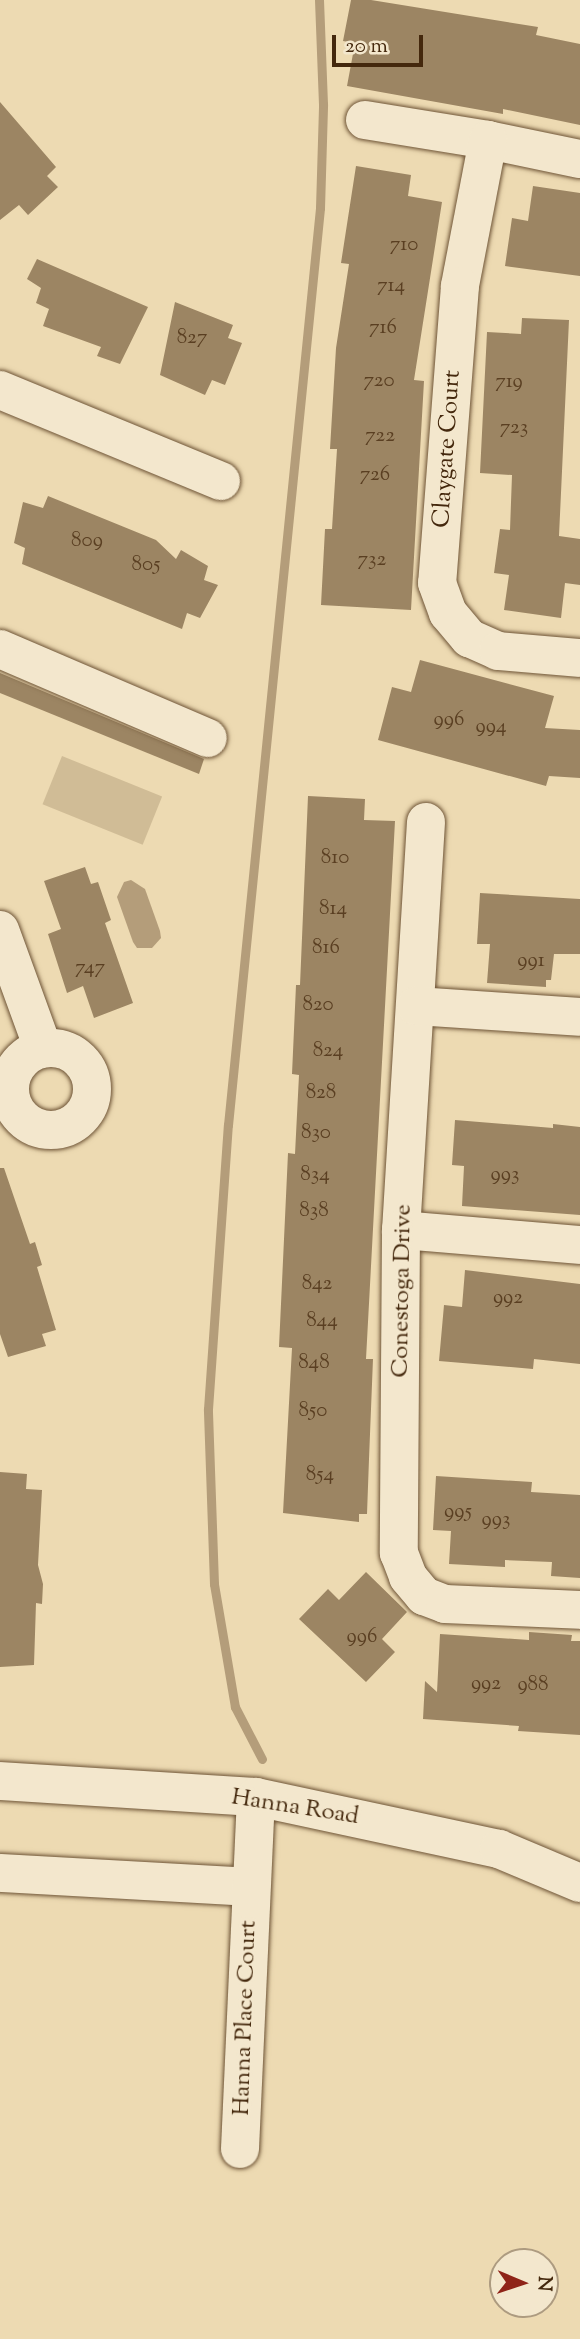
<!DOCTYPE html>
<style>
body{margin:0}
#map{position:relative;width:580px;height:2339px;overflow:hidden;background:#eddab2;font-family:"Sorts Mill Goudy",serif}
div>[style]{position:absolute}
.green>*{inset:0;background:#d0bc96;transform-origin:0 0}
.water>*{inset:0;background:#b49d7a}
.stream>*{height:9px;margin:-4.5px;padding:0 4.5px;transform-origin:4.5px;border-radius:4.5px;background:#b49d7a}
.building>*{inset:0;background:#9c8563}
.roads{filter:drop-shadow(0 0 2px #6e5436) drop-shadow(0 0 2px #6e5436)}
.minor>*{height:38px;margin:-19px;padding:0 19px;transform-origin:19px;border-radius:19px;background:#f3e7cd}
.minor>.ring{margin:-19px;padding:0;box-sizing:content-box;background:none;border:38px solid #f3e7cd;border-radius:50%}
span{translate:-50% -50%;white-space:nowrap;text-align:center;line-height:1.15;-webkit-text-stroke:6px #f3e7cd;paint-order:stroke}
.number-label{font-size:21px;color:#5a3f22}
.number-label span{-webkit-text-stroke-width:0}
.street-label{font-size:24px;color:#44280d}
.north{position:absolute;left:489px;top:2248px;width:70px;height:70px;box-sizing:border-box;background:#f3e7cd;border:2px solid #ad9b80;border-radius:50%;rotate:92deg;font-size:19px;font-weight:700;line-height:28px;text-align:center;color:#44280d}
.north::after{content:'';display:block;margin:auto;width:24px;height:32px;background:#8f2418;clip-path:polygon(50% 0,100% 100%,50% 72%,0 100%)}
.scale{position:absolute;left:332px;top:35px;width:91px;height:32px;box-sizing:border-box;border:4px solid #44280d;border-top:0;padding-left:9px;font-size:21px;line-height:24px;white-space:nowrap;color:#44280d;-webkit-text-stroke:5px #f3e7cd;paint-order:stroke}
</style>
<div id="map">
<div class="green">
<i style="left:62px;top:756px;width:108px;height:52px;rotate:22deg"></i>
</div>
<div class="water">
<i style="clip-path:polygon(131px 880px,145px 889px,160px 931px,161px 938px,152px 948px,137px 948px,133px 942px,117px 897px,124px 882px)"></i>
</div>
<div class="stream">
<i style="left:262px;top:1759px;width:59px;rotate:-117.4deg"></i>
<i style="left:235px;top:1707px;width:125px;rotate:-99.7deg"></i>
<i style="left:214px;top:1584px;width:175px;rotate:-92deg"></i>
<i style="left:208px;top:1409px;width:285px;rotate:-86deg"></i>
<i style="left:228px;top:1125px;width:922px;rotate:-84.27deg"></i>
<i style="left:320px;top:208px;width:104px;rotate:-88.3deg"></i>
<i style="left:323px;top:104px;width:104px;rotate:-92.2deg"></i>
</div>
<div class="building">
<i style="clip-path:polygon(351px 0,371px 0,538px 27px,536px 35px,580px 44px,580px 125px,503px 109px,503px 114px,347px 86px,355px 43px,343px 41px)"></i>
<i style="clip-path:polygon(0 102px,56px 167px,47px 176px,58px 187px,28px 215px,19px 205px,0 220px)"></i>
<i style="clip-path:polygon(356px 166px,411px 175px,408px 196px,442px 202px,414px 380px,424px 381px,411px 610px,321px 605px,325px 529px,332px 529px,337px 449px,330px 449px,336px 348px,349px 264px,341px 263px)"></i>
<i style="clip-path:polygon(533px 186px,580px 193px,580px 276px,505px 266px,512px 218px,528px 221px)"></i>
<i style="clip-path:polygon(37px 259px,148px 307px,120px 364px,97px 356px,101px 347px,43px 326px,49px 309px,36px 303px,41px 288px,27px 279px)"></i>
<i style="clip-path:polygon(175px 302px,233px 325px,228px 338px,242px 343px,225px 385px,212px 380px,205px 395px,160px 375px)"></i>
<i style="clip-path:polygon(522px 318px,569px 320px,559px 536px,580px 539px,580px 585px,565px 583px,561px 618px,504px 610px,509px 575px,494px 573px,500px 529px,510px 530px,512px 475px,480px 473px,487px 332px,521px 334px)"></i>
<i style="clip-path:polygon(48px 496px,156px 540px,176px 559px,181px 550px,208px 566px,204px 580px,218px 585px,200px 618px,187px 613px,182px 629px,22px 564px,25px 548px,14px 543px,23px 502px,43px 508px)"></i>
<i style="clip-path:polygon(420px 660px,554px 696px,545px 728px,580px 730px,580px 778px,549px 776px,546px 786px,378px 740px,392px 687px,411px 692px)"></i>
<i style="clip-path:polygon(0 673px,204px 759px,199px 774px,0 693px)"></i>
<i style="clip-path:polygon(308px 796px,365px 799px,364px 820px,395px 821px,366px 1359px,373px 1359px,369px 1459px,367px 1514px,359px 1514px,359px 1522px,283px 1513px,292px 1348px,279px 1347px,288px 1153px,295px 1154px,299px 1075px,292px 1074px,296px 985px,300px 985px)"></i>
<i style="clip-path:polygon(85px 867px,91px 884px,98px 882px,111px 920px,105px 923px,133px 1003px,94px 1018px,83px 986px,67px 993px,48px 934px,61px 929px,44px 881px)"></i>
<i style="clip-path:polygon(480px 893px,580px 899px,580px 954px,554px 954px,551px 980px,546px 980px,546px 987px,487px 983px,490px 944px,477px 944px)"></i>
<i style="clip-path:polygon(455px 1120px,553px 1128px,553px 1124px,580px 1127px,580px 1215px,462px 1206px,464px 1166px,452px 1165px)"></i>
<i style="clip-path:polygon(0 1168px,4px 1168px,30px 1244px,35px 1242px,42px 1265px,37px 1267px,56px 1330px,42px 1334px,46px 1346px,8px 1357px,0 1334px)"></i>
<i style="clip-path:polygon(465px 1270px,580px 1284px,580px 1364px,534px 1359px,533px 1369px,439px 1361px,444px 1305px,462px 1307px)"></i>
<i style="clip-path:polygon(0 1472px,27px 1474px,26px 1489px,42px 1490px,38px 1565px,43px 1584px,42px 1604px,36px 1603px,34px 1665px,0 1667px)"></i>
<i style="clip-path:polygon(436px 1476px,532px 1482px,531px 1492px,580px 1495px,580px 1578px,551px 1576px,552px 1562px,505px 1560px,505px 1567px,449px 1564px,451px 1531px,433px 1530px)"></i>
<i style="clip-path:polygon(366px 1572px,407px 1612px,382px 1639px,395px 1652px,366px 1682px,299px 1619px,328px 1589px,339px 1600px)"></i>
<i style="clip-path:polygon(529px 1632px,572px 1635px,571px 1641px,580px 1641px,580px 1735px,518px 1731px,519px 1726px,423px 1719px,425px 1681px,437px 1692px,440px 1634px,529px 1640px)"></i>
</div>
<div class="roads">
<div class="minor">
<i style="left:365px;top:120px;width:125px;rotate:9.2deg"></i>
<i style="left:488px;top:140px;width:94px;rotate:11.7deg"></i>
<i style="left:488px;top:140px;width:149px;rotate:100.9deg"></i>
<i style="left:460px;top:286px;width:298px;rotate:94.4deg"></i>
<i style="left:437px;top:583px;width:32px;rotate:70deg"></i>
<i style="left:448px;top:613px;width:33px;rotate:50deg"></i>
<i style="left:469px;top:638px;width:32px;rotate:24deg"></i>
<i style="left:498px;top:651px;width:82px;rotate:4.9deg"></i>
<i style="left:0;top:390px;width:239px;rotate:22.4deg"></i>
<i style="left:0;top:649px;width:226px;rotate:23.2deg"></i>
<i style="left:426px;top:822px;width:409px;rotate:93.5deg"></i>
<i style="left:401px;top:1230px;width:323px;rotate:90.4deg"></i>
<i style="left:399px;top:1553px;width:26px;rotate:69deg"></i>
<i style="left:408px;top:1577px;width:25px;rotate:50deg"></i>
<i style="left:424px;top:1596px;width:22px;rotate:21deg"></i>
<i style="left:445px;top:1604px;width:135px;rotate:2.5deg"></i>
<i style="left:0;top:930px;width:126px;rotate:70deg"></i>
<i style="left:416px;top:1006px;width:164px;rotate:3.8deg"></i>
<i class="ring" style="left:10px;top:1048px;width:44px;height:44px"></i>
<i style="left:401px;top:1230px;width:180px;rotate:4.8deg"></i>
<i style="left:0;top:1781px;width:256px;rotate:3.6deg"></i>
<i style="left:256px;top:1797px;width:249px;rotate:12.1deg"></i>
<i style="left:499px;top:1849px;width:88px;rotate:22.8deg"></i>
<i style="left:0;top:1873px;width:251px;rotate:3.2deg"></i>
<i style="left:240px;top:2149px;width:352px;rotate:-87.4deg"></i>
</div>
</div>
<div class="number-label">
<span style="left:404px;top:245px">710</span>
<span style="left:391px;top:286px">714</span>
<span style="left:383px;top:328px">716</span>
<span style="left:192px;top:338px">827</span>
<span style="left:379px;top:381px">720</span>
<span style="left:509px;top:382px">719</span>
<span style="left:514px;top:428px">723</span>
<span style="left:380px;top:436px">722</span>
<span style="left:375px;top:475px">726</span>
<span style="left:87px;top:541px">809</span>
<span style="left:372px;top:560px">732</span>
<span style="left:146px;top:565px">805</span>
<span style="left:449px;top:720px">996</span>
<span style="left:491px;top:727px">994</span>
<span style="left:335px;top:858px">810</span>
<span style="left:333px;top:909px">814</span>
<span style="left:326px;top:948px">816</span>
<span style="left:531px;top:961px">991</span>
<span style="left:90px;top:968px">747</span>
<span style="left:318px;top:1005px">820</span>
<span style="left:328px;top:1051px">824</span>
<span style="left:321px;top:1093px">828</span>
<span style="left:316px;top:1133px">830</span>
<span style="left:315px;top:1175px">834</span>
<span style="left:505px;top:1175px">993</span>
<span style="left:314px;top:1211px">838</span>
<span style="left:317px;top:1284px">842</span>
<span style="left:508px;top:1298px">992</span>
<span style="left:322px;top:1321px">844</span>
<span style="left:314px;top:1363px">848</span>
<span style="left:313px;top:1411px">850</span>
<span style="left:320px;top:1475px">854</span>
<span style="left:458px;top:1512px">995</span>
<span style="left:496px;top:1520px">993</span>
<span style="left:362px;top:1637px">996</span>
<span style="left:486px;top:1684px">992</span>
<span style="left:533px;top:1685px">988</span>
</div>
<div class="street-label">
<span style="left:448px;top:449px;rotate:-86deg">Claygate Court</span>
<span style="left:403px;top:1291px;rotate:-89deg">Conestoga Drive</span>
<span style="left:295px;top:1808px;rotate:9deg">Hanna Road</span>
<span style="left:246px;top:2018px;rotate:-88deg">Hanna Place Court</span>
</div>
<div class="north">N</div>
<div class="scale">20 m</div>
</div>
